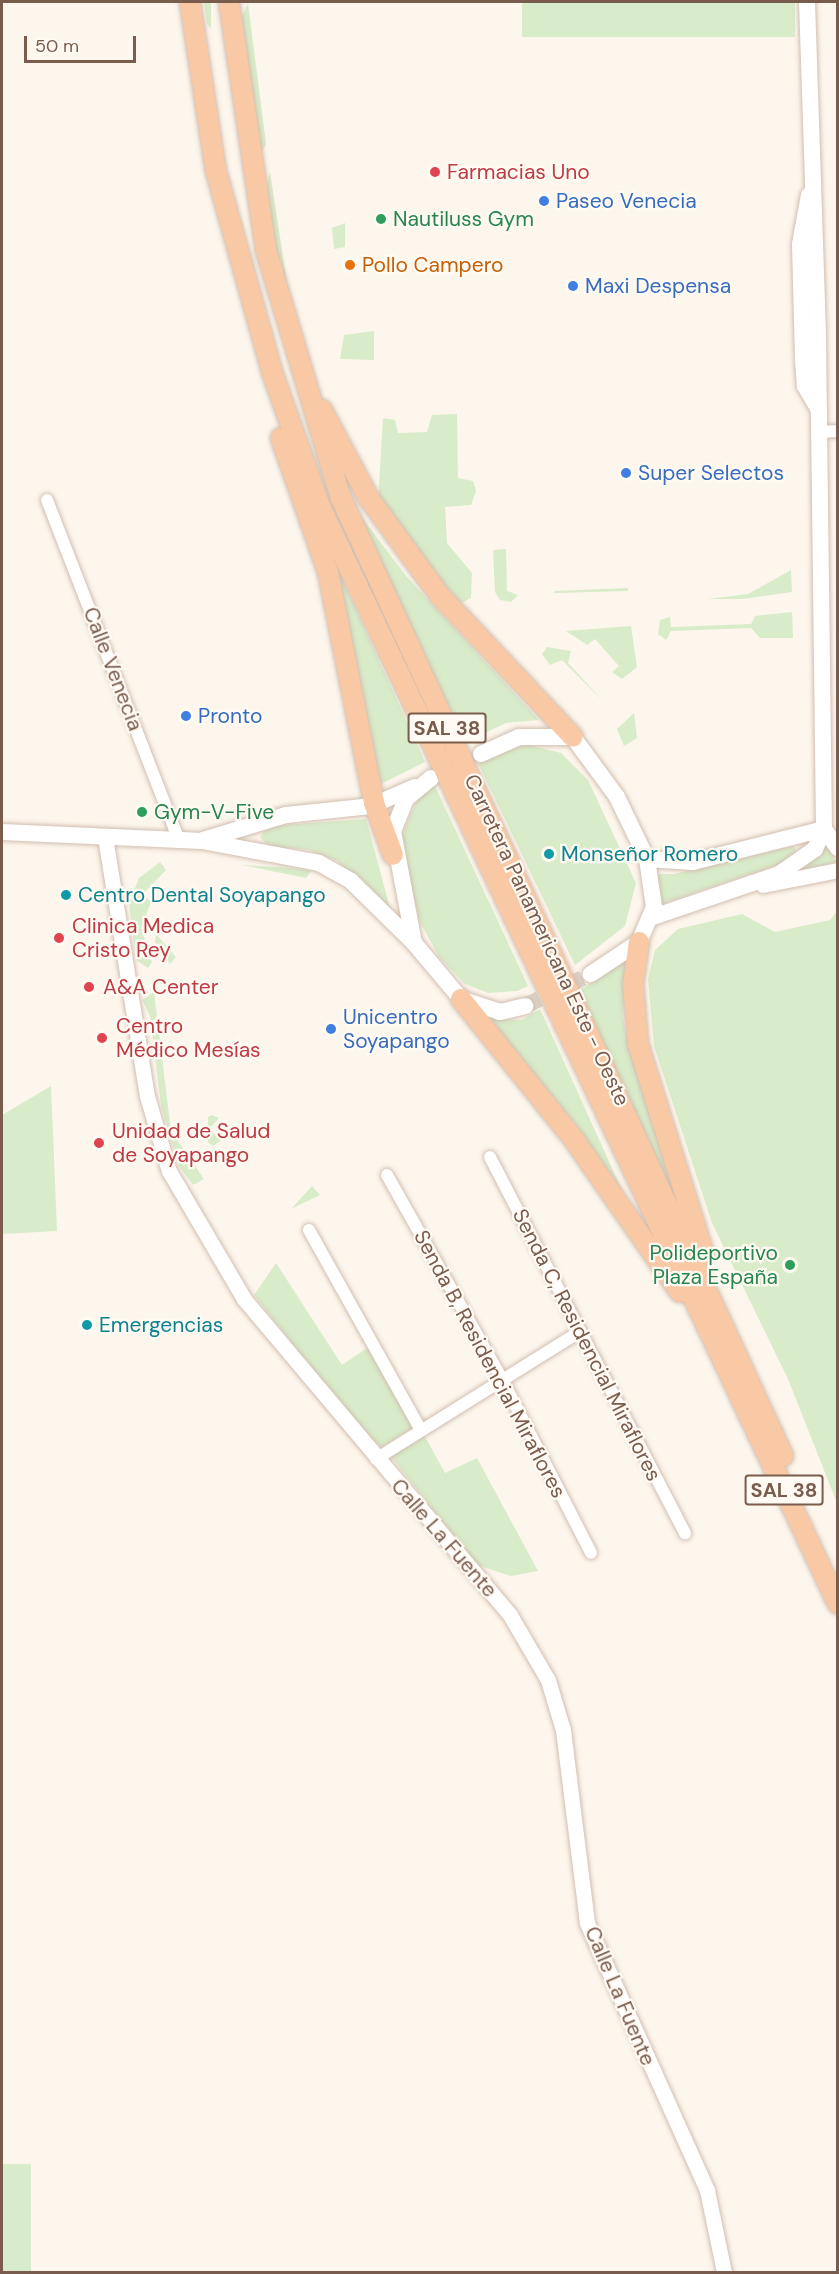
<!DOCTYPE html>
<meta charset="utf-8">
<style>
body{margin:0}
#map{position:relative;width:839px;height:2274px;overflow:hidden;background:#fdf6ec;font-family:"DM Sans",sans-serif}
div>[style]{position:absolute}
.green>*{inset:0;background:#d8ecc9;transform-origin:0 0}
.secondary-tunnel>*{height:16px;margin-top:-8px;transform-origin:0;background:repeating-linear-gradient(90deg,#dcd0c4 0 16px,transparent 0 24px)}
.roads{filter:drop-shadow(0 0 2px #d1beb0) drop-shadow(0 0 2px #d1beb0)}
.minor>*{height:12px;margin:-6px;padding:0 6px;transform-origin:6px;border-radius:6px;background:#fff}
.tertiary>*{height:15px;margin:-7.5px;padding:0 7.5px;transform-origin:7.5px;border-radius:7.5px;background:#fff}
.secondary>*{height:16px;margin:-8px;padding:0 8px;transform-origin:8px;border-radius:8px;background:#fff}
.trunk>*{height:20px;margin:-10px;padding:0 10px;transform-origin:10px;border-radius:10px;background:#f9c8a4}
.dots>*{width:16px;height:16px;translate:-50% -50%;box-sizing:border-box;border:3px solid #fffaf3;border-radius:50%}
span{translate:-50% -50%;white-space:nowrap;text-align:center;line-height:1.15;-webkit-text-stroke:4.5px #fffaf3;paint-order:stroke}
.shield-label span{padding:2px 4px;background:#fffaf3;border:2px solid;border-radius:4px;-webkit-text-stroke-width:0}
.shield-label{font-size:20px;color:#7a5c4d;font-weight:700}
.health-label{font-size:21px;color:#be3a42}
.left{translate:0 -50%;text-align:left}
.shop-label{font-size:21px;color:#366cbe}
.leisure-label{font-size:21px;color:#27864d}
.right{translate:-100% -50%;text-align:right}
.food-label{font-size:21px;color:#c56008}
.street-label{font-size:21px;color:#7a5c4d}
.culture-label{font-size:21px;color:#0d838f}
.frame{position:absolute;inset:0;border:3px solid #7a5c4d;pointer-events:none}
.scale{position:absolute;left:24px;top:36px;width:112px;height:27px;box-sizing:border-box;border:3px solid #7a5c4d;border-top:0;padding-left:8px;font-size:18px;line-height:21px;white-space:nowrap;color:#7a5c4d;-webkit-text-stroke:4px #fffaf3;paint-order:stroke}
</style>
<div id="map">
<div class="green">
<i style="clip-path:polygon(204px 2px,211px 2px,211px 29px,207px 24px)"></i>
<i style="left:522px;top:2px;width:273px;height:35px"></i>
<i style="clip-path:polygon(248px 3px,266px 144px,260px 156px,240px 21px)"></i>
<i style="clip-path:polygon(270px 172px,291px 309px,289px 310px,264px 199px)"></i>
<i style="clip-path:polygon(345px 223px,345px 247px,334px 249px,332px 228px)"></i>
<i style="clip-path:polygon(374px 331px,374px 360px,340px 359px,344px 335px)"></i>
<i style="clip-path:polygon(457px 414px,458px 478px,473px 481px,476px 491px,471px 505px,445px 507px,447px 543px,472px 573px,471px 598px,461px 603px,415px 554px,378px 503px,383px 418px,395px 420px,398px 433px,427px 432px,432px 415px)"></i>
<i style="clip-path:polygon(348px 499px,406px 576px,539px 720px,506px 723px,466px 742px)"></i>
<i style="clip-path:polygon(325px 541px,425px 762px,377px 786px)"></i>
<i style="clip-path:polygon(506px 549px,507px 591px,518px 595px,511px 602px,500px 600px,495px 592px,493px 550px)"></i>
<i style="clip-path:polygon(791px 570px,792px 592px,742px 599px,707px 599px,748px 594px)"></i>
<i style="clip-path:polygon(628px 588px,628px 591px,554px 593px,555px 591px)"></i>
<i style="clip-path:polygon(792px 612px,793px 638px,760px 638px,751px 628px,671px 631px,666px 640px,658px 634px,660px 620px,670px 617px,671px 627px,751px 624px,755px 616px)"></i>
<i style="clip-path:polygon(631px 626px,637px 667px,622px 679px,612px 672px,619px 666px,595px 639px,587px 645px,566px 631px)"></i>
<i style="clip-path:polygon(547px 647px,571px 651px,568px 663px,605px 703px,562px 660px,550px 665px,542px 654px)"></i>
<i style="clip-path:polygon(634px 713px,637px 738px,624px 746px,617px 729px)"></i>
<i style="clip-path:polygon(526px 744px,561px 753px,588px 780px,636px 883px,625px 926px,575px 965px,478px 763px)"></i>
<i style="clip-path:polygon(434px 784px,528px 986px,517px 991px,488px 993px,465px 984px,439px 957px,419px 920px,400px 840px,418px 797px)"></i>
<i style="clip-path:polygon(366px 819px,390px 908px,337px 861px,309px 850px,268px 846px,260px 837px,268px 826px)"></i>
<i style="clip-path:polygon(827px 845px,837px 862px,798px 871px,825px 847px)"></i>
<i style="clip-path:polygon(794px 846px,798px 854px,780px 864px,661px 904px,656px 874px,674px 874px)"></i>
<i style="clip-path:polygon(160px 862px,166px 870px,143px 894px,151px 902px,141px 928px,152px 962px,148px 968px,136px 960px,129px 903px,139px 878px)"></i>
<i style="clip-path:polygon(242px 865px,293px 868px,311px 871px,306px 878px)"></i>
<i style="clip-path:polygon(837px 911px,837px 1503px,788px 1379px,712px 1223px,654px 1046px,648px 979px,655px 950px,678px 929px,742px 914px,775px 932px,830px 920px)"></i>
<i style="clip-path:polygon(156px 934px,176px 957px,170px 964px,155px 942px)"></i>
<i style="clip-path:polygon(626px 960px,623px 1018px,629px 1048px,682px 1217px,578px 991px)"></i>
<i style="clip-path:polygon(154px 992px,171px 1131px,204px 1179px,193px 1185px,179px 1166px,161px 1105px,150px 1016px,142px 1000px)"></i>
<i style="clip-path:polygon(540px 1009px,631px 1210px,578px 1127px,489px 1019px,522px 1020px)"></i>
<i style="clip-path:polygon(51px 1086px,57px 1231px,2px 1234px,2px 1115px)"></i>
<i style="clip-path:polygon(212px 1115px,219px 1118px,209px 1129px,221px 1140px,213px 1146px,208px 1142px,208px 1117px)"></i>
<i style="clip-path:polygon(312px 1186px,320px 1195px,291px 1209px)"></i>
<i style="clip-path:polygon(276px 1263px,342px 1365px,373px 1344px,417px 1425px,382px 1447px,367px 1437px,254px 1295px)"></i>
<i style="clip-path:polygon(423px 1433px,445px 1473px,477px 1458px,538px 1571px,511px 1576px,477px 1565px,389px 1454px)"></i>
<i style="left:31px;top:2164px;width:108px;height:29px;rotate:90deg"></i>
</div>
<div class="secondary-tunnel">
<i style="left:525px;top:1006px;width:73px;rotate:-25.9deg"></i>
</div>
<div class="roads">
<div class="minor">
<i style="left:819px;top:432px;width:19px;rotate:-3deg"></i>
<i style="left:47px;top:500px;width:365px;rotate:68.8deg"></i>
<i style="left:490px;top:1157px;width:424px;rotate:62.6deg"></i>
<i style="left:387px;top:1175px;width:236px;rotate:60.6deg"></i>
<i style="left:503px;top:1381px;width:193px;rotate:62.9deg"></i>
<i style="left:309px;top:1230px;width:229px;rotate:60.8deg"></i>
<i style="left:376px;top:1459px;width:238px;rotate:-32deg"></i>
</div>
<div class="tertiary">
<i style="left:105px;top:837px;width:262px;rotate:80.8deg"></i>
<i style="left:147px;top:1096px;width:78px;rotate:73.7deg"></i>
<i style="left:169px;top:1171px;width:148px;rotate:59.6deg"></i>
<i style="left:244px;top:1299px;width:413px;rotate:49.9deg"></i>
<i style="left:510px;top:1615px;width:75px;rotate:59.7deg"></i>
<i style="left:548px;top:1680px;width:52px;rotate:73.3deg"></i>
<i style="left:563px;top:1730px;width:194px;rotate:82.9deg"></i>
<i style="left:587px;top:1923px;width:293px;rotate:65.8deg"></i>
<i style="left:707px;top:2190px;width:84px;rotate:78.3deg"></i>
<i style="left:763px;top:885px;width:76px;rotate:-11.3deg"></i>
</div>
<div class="secondary">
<i style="left:809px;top:195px;width:50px;rotate:100.4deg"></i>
<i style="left:800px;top:244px;width:116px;rotate:88.5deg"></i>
<i style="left:803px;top:360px;width:26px;rotate:86deg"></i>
<i style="left:805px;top:386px;width:28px;rotate:60deg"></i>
<i style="left:481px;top:754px;width:42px;rotate:-24.1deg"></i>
<i style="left:519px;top:737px;width:54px"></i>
<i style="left:573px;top:737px;width:74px;rotate:53.7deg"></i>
<i style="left:617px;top:797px;width:69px;rotate:64.2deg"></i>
<i style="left:647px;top:859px;width:49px;rotate:81.7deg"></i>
<i style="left:654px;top:907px;width:38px;rotate:113deg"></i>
<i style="left:639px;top:942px;width:58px;rotate:146.3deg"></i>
<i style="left:431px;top:778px;width:33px;rotate:140deg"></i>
<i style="left:406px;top:799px;width:35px;rotate:112deg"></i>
<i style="left:393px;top:831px;width:114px;rotate:79.4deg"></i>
<i style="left:414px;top:943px;width:73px;rotate:50deg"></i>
<i style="left:461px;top:999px;width:41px;rotate:18.4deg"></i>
<i style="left:500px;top:1012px;width:26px;rotate:-13deg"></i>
<i style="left:824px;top:829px;width:24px;rotate:54deg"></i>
<i style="left:2px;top:832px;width:200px;rotate:2.6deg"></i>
<i style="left:202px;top:841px;width:119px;rotate:10.6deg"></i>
<i style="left:319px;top:863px;width:37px;rotate:29deg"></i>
<i style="left:351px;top:881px;width:88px;rotate:44.5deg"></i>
<i style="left:203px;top:840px;width:87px;rotate:-16.8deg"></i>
<i style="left:286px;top:815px;width:85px;rotate:-6deg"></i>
<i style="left:371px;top:806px;width:48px;rotate:-23.4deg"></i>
<i style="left:647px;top:859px;width:46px;rotate:3.7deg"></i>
<i style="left:693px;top:862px;width:135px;rotate:-14.1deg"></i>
<i style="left:653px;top:917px;width:133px;rotate:-18.8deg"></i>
<i style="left:779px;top:874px;width:44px;rotate:-34.8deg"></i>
<i style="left:815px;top:849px;width:22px;rotate:-66deg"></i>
<i style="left:824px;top:829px;width:496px;rotate:-90.7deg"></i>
<i style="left:818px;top:333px;width:331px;rotate:-91.9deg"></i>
</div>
<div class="trunk">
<i style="left:190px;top:2px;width:171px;rotate:81.3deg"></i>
<i style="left:216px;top:171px;width:209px;rotate:74.4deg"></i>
<i style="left:272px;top:372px;width:140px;rotate:70.4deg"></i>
<i style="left:319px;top:504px;width:1216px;rotate:64.74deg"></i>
<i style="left:229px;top:2px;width:251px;rotate:81.5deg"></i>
<i style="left:266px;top:250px;width:259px;rotate:73.2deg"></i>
<i style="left:341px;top:498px;width:1055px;rotate:65.23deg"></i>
<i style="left:322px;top:410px;width:98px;rotate:62.1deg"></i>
<i style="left:368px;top:497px;width:124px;rotate:53.9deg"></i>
<i style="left:441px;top:597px;width:192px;rotate:46.7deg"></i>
<i style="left:281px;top:438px;width:142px;rotate:70.7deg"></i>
<i style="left:328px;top:572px;width:236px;rotate:78.7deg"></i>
<i style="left:374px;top:803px;width:55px;rotate:69.9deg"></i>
<i style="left:639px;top:942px;width:42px;rotate:98.1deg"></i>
<i style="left:633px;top:984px;width:60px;rotate:85.2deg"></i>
<i style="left:638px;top:1044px;width:220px;rotate:72.6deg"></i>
<i style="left:461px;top:999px;width:182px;rotate:51.2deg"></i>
<i style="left:575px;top:1141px;width:184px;rotate:55.2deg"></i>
</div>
</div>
<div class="dots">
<i style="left:435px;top:172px;background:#e0444e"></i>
<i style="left:544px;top:201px;background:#3f7fe0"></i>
<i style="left:381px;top:219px;background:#2e9e5b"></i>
<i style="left:350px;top:265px;background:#e8710a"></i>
<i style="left:573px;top:286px;background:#3f7fe0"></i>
<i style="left:626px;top:473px;background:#3f7fe0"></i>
<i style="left:186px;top:716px;background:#3f7fe0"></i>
<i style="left:142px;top:812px;background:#2e9e5b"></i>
<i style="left:549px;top:854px;background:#0f9aa8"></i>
<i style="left:66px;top:895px;background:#0f9aa8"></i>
<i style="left:59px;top:938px;background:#e0444e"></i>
<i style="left:89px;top:987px;background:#e0444e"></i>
<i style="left:331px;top:1029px;background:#3f7fe0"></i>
<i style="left:102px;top:1038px;background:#e0444e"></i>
<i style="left:99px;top:1143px;background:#e0444e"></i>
<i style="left:790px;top:1265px;background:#2e9e5b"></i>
<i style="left:87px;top:1325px;background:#0f9aa8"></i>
</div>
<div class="shield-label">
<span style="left:447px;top:728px">SAL 38</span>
<span style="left:784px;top:1490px">SAL 38</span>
</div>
<div class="health-label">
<span class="left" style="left:447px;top:172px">Farmacias Uno</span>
<span class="left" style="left:72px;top:938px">Clinica Medica<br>Cristo Rey</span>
<span class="left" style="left:103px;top:987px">A&amp;A Center</span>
<span class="left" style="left:116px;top:1038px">Centro<br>Médico Mesías</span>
<span class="left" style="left:112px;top:1143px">Unidad de Salud<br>de Soyapango</span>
</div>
<div class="shop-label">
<span class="left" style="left:556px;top:201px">Paseo Venecia</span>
<span class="left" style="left:585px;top:286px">Maxi Despensa</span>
<span class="left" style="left:638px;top:473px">Super Selectos</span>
<span class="left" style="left:198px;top:716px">Pronto</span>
<span class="left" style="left:343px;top:1029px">Unicentro<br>Soyapango</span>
</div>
<div class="leisure-label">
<span class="left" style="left:393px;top:219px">Nautiluss Gym</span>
<span class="left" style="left:154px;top:812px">Gym-V-Five</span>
<span class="right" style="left:778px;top:1265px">Polideportivo<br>Plaza España</span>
</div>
<div class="food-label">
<span class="left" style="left:362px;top:265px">Pollo Campero</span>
</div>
<div class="street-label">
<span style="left:113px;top:669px;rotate:69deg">Calle Venecia</span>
<span style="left:547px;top:940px;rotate:65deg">Carretera Panamericana Este - Oeste</span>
<span style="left:587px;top:1345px;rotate:63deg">Senda C, Residencial Miraflores</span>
<span style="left:490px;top:1364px;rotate:62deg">Senda B, Residencial Miraflores</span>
<span style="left:444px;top:1538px;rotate:49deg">Calle La Fuente</span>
<span style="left:620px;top:1996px;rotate:67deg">Calle La Fuente</span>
</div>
<div class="culture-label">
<span class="left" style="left:561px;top:854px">Monseñor Romero</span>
<span class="left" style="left:78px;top:895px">Centro Dental Soyapango</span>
<span class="left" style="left:99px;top:1325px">Emergencias</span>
</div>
<div class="frame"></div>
<div class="scale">50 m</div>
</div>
